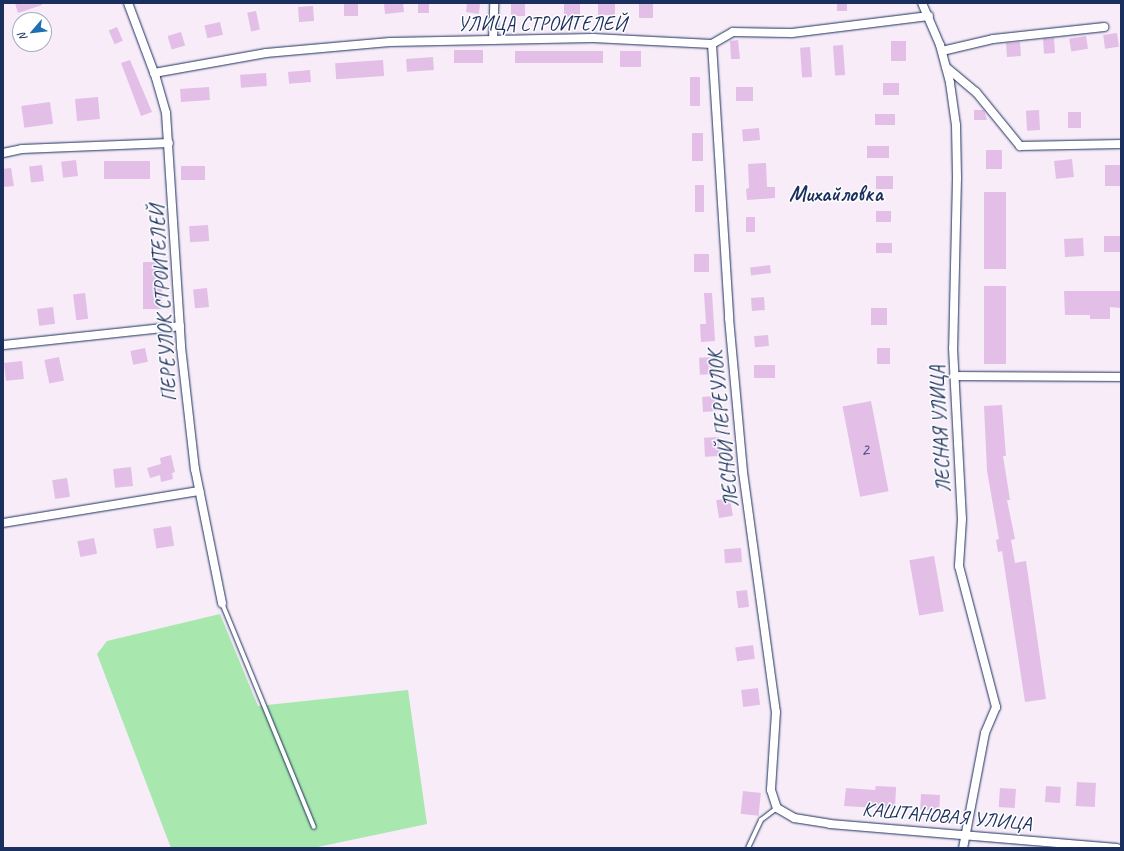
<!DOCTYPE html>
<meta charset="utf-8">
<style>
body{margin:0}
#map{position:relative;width:1124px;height:851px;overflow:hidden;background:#f7ecf8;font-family:Caveat,sans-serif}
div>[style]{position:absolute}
.green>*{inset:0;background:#a8e7ae}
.building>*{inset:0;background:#e3bee7;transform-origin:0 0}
.roads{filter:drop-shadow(0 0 1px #1b2f5e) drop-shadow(0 0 1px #1b2f5e)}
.lane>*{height:4px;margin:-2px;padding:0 2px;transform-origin:2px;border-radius:2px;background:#fff}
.street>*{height:8px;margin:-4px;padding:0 4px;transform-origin:4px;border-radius:4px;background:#fff}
span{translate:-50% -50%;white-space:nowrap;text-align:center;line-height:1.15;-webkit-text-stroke:3px #fff;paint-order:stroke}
.number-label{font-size:18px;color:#4d5380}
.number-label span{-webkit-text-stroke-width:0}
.street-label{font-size:20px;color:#1b2f5e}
.quarter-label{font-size:22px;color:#1b2f5e;font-weight:700}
.frame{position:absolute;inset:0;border:4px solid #1b2f5e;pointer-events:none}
.north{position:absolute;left:12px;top:12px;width:40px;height:40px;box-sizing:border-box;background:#fff;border:1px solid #a4acbf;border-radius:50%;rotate:242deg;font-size:11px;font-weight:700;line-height:16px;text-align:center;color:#1b2f5e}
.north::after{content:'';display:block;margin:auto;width:14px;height:18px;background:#1f6fb2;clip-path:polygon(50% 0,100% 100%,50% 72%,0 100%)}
</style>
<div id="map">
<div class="green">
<i style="clip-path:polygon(220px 614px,258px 706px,408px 690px,427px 824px,313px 848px,171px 848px,97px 654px,107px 641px)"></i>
</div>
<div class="building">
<i style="clip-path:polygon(15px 3px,42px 3px,42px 5px,18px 13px)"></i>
<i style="left:344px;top:3px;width:14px;height:13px"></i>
<i style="clip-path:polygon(384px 3px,403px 3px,404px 12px,385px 14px)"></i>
<i style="left:418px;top:3px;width:11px;height:10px"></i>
<i style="clip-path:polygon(467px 3px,480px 3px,479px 14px,466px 12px)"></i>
<i style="left:511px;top:3px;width:14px;height:13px"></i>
<i style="left:564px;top:3px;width:16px;height:14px"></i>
<i style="left:837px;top:3px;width:10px;height:8px"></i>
<i style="left:598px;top:4px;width:17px;height:11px"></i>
<i style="left:639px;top:4px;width:14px;height:14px"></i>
<i style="left:313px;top:6px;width:15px;height:15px;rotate:86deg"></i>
<i style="left:256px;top:11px;width:19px;height:9px;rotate:78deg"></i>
<i style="left:220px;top:22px;width:13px;height:16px;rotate:77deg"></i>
<i style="left:117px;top:27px;width:15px;height:9px;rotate:67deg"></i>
<i style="left:181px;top:32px;width:14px;height:14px;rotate:73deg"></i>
<i style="left:1117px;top:33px;width:14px;height:14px;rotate:82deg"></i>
<i style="left:1086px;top:36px;width:13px;height:17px;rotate:81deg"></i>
<i style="left:1054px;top:38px;width:15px;height:11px;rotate:86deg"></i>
<i style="clip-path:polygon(738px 40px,740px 59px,731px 59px,730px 41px)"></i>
<i style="left:891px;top:41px;width:15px;height:20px"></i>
<i style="left:1020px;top:42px;width:14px;height:14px;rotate:86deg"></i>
<i style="left:843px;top:45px;width:30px;height:10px;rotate:86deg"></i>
<i style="left:810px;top:47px;width:30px;height:10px;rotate:86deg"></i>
<i style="left:483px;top:50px;width:13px;height:29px;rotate:90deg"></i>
<i style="left:515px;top:51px;width:88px;height:12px"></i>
<i style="left:620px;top:51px;width:21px;height:16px"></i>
<i style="left:433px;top:57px;width:13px;height:27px;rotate:86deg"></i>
<i style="clip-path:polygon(130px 60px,152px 112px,141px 116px,121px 63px)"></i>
<i style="left:383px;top:60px;width:16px;height:48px;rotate:86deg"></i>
<i style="left:310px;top:70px;width:12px;height:22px;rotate:85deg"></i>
<i style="left:266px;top:73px;width:13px;height:26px;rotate:86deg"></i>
<i style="left:690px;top:77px;width:10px;height:29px"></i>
<i style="left:883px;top:83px;width:16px;height:12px"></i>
<i style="left:209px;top:87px;width:13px;height:29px;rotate:86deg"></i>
<i style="left:736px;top:87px;width:17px;height:14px"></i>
<i style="left:98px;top:97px;width:22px;height:23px;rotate:85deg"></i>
<i style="left:50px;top:102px;width:22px;height:29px;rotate:82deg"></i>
<i style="clip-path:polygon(974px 110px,984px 110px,987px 120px,974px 120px)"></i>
<i style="left:1039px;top:110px;width:20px;height:13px;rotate:87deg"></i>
<i style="left:1068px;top:112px;width:13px;height:16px"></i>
<i style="left:875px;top:114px;width:20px;height:11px"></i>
<i style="left:759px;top:128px;width:12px;height:17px;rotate:85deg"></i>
<i style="left:692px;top:133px;width:11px;height:28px"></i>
<i style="left:867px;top:146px;width:22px;height:12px"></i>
<i style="left:986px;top:150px;width:16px;height:19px"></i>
<i style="left:1072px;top:159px;width:18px;height:18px;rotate:84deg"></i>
<i style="left:76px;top:160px;width:16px;height:15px;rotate:83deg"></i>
<i style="left:150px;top:161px;width:18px;height:46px;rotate:90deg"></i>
<i style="clip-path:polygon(766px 163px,767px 187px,775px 187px,775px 198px,747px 200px,746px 189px,749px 188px,748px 164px)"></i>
<i style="left:42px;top:165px;width:16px;height:13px;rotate:83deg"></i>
<i style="left:1121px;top:165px;width:21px;height:16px;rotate:90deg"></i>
<i style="left:205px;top:166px;width:14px;height:24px;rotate:90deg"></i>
<i style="clip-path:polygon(11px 168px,14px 186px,3px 187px,3px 169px)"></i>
<i style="left:876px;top:176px;width:17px;height:13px"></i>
<i style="left:695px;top:185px;width:9px;height:27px"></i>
<i style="left:984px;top:192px;width:22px;height:77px"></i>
<i style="left:876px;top:211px;width:15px;height:11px"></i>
<i style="left:746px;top:217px;width:9px;height:15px"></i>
<i style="left:208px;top:225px;width:16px;height:19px;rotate:86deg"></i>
<i style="left:1121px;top:236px;width:16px;height:17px;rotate:90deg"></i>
<i style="left:1083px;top:238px;width:18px;height:19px;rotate:87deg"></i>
<i style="left:876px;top:243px;width:16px;height:10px"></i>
<i style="left:694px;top:254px;width:15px;height:18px"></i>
<i style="left:143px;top:262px;width:19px;height:47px"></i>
<i style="left:770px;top:265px;width:8px;height:20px;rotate:83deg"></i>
<i style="left:984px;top:286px;width:22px;height:78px"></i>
<i style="left:207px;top:288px;width:19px;height:14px;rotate:84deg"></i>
<i style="clip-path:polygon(1064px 291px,1121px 291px,1121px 308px,1110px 307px,1110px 319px,1090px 319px,1090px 315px,1065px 315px)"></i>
<i style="left:85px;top:293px;width:26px;height:12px;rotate:83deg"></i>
<i style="clip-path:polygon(704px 293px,712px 293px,715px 341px,701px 342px,700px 324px,706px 324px)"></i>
<i style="left:764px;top:297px;width:13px;height:13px;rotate:86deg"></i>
<i style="left:53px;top:307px;width:17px;height:16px;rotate:83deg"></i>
<i style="left:871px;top:308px;width:16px;height:17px"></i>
<i style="left:768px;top:335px;width:11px;height:14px;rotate:85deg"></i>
<i style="left:145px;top:348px;width:14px;height:15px;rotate:78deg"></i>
<i style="left:877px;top:348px;width:13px;height:16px"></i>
<i style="left:59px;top:357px;width:24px;height:15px;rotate:78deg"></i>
<i style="left:714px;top:357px;width:17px;height:15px;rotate:87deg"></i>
<i style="left:22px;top:361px;width:18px;height:18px;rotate:84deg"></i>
<i style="left:775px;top:365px;width:13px;height:21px;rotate:90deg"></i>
<i style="left:716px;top:396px;width:15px;height:14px;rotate:86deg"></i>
<i style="left:871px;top:401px;width:92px;height:29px;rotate:79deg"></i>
<i style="clip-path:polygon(1002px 405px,1006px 456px,1003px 456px,1010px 500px,1007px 500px,1015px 539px,1011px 540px,1015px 563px,1026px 561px,1046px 699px,1025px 702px,1002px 551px,998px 552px,996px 540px,999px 539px,987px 471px,984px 406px)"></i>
<i style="left:719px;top:437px;width:19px;height:15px;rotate:87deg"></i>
<i style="clip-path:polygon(171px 455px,175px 472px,172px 473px,173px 479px,161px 482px,160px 475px,150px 478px,147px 468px,161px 464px,160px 458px)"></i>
<i style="left:131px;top:467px;width:19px;height:18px;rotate:84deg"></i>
<i style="left:67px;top:478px;width:19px;height:15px;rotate:81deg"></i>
<i style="left:730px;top:498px;width:18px;height:14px;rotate:81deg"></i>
<i style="left:171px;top:526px;width:20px;height:18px;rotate:81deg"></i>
<i style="left:94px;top:538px;width:16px;height:17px;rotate:79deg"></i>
<i style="left:741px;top:548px;width:14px;height:17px;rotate:86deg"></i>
<i style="left:934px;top:556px;width:56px;height:25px;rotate:80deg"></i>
<i style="left:747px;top:590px;width:17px;height:11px;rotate:83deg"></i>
<i style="left:753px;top:645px;width:14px;height:18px;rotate:82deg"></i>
<i style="left:758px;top:688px;width:17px;height:17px;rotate:83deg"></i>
<i style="left:1077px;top:782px;width:19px;height:24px;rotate:3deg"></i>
<i style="clip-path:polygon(876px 786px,896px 787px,895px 809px,844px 806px,846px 788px,875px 790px)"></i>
<i style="left:1046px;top:786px;width:15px;height:16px;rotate:4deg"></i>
<i style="left:1000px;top:788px;width:16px;height:19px;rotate:4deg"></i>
<i style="left:743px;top:791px;width:18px;height:23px;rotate:6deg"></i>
<i style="left:921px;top:794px;width:19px;height:16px;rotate:3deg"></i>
</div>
<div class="roads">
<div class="lane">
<i style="left:222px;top:603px;width:242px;rotate:67.7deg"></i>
<i style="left:748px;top:848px;width:31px;rotate:-65deg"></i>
<i style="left:761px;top:820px;width:20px;rotate:-37deg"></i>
</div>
<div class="street">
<i style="left:128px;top:3px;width:80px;rotate:69.5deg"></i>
<i style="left:156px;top:78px;width:36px;rotate:74deg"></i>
<i style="left:166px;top:113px;width:234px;rotate:86.3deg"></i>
<i style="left:181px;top:347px;width:123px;rotate:83.5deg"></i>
<i style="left:195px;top:469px;width:137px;rotate:78.6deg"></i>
<i style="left:922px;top:3px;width:46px;rotate:66.8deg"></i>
<i style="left:940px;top:45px;width:39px;rotate:75deg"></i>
<i style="left:950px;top:83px;width:42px;rotate:81.9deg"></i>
<i style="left:956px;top:125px;width:53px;rotate:88.9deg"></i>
<i style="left:957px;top:178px;width:170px;rotate:91.3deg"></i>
<i style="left:953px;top:348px;width:171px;rotate:87deg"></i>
<i style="left:962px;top:519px;width:47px;rotate:93.7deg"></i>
<i style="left:959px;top:566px;width:146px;rotate:75.3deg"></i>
<i style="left:996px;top:707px;width:28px;rotate:113deg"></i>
<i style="left:985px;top:733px;width:117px;rotate:100.8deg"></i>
<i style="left:493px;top:40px;width:37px;rotate:-88deg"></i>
<i style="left:712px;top:44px;width:275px;rotate:86.4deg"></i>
<i style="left:729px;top:318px;width:155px;rotate:84.8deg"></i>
<i style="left:743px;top:472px;width:242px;rotate:82.2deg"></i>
<i style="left:776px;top:712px;width:78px;rotate:93.7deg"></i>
<i style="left:771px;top:790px;width:19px;rotate:72deg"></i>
<i style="left:777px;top:808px;width:20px;rotate:30deg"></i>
<i style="left:794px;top:818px;width:36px;rotate:9deg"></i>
<i style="left:830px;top:824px;width:288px;rotate:4.8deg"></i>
<i style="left:942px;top:51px;width:52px;rotate:-13.2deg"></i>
<i style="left:993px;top:39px;width:112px;rotate:-6.2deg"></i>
<i style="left:946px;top:67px;width:39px;rotate:40deg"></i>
<i style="left:976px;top:92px;width:70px;rotate:50.8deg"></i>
<i style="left:1020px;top:146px;width:101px;rotate:-1.1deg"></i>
<i style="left:154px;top:73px;width:114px;rotate:-10.1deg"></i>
<i style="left:266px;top:53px;width:124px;rotate:-5.1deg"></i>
<i style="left:390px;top:42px;width:203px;rotate:-1.1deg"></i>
<i style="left:593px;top:38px;width:119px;rotate:2.9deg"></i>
<i style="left:712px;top:44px;width:24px;rotate:-30deg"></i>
<i style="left:733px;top:32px;width:59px;rotate:1deg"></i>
<i style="left:792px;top:33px;width:138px;rotate:-7.1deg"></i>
<i style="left:3px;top:153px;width:19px;rotate:-12deg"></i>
<i style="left:22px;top:149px;width:147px;rotate:-2.3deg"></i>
<i style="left:3px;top:345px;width:178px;rotate:-6.1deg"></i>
<i style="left:954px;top:376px;width:167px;rotate:0.3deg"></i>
<i style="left:3px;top:523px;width:199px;rotate:-9.3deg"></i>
</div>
</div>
<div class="number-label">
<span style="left:865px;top:449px">2</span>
</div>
<div class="street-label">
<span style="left:542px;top:23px">УЛИЦА СТРОИТЕЛЕЙ</span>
<span style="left:163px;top:303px;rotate:-94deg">ПЕРЕУЛОК СТРОИТЕЛЕЙ</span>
<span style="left:723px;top:429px;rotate:-96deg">ЛЕСНОЙ ПЕРЕУЛОК</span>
<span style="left:940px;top:429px;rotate:-93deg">ЛЕСНАЯ УЛИЦА</span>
<span style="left:947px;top:816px;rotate:5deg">КАШТАНОВАЯ УЛИЦА</span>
</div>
<div class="quarter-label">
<span style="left:836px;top:195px">Михайловка</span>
</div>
<div class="frame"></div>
<div class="north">N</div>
</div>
